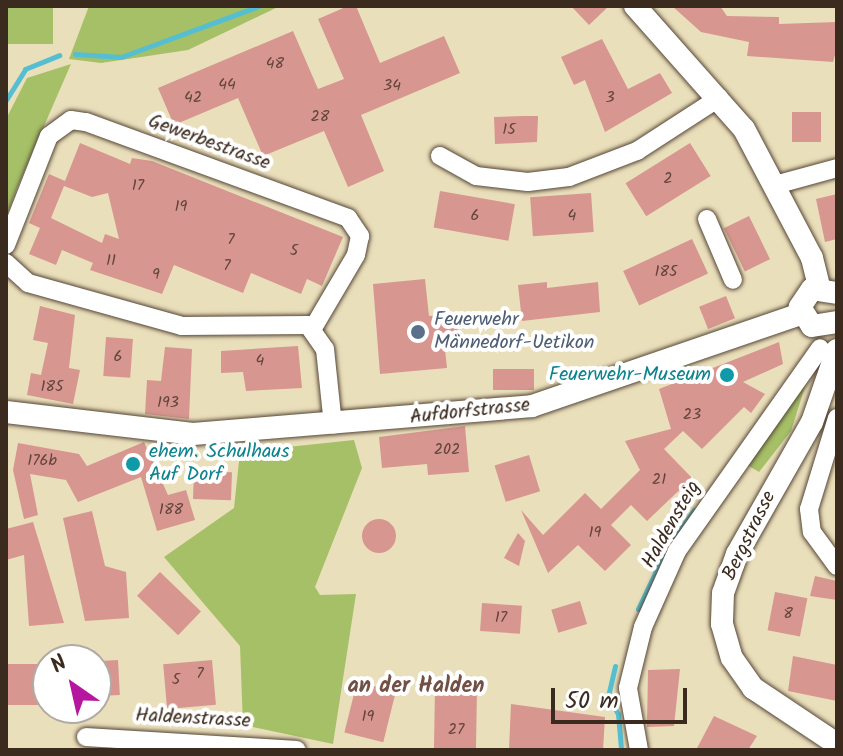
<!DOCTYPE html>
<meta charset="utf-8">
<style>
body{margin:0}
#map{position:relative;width:843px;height:756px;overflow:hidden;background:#eadfbb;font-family:Kalam,sans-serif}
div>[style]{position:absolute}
.green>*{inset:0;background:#a5c067;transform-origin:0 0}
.stream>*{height:5px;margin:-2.5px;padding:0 2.5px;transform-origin:2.5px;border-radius:2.5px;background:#55bfd1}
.building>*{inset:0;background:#d79690;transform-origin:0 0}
.round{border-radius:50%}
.roads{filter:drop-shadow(0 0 2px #554536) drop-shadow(0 0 2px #554536)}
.minor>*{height:18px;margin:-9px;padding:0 9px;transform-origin:9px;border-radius:9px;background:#fff}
.tertiary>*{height:22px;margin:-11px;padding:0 11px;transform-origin:11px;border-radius:11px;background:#fff}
.dots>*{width:22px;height:22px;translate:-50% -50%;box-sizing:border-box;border:4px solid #fff;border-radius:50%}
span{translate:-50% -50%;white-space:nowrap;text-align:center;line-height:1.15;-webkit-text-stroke:8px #fff;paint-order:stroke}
.number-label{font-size:16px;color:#62453a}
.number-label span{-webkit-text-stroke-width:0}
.street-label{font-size:20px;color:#3b2a1e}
.service-label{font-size:20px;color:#4e5e75}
.left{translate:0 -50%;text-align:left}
.culture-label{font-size:20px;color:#0d838f}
.right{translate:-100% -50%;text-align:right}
.neighbourhood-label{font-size:22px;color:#725046;font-weight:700}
.frame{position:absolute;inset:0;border:8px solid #3b2a1e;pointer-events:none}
.north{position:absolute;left:32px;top:644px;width:80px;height:80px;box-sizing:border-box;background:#fff;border:2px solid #b1aaa5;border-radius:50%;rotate:326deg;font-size:22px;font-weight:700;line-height:32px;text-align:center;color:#3b2a1e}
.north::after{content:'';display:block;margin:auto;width:28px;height:36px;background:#b5179e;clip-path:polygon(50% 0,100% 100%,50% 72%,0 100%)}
.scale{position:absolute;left:551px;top:688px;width:136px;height:36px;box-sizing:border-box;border:4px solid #3b2a1e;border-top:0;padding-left:10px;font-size:24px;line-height:28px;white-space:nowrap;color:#3b2a1e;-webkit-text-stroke:6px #fff;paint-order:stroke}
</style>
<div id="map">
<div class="green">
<i style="left:6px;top:6px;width:47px;height:38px"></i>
<i style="clip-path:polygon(89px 6px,280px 6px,188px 50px,101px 63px,69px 59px)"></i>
<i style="clip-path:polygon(71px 64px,17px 188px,6px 217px,6px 119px,27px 78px)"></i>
<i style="clip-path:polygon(810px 371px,791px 431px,759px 472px,747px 465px)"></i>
<i style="clip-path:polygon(354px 440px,362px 468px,315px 587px,320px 595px,356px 594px,333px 744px,243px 725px,240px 646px,164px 557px,234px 508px,240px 452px)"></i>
</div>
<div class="stream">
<i style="left:75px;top:54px;width:46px;rotate:3.7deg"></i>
<i style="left:121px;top:57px;width:147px;rotate:-20.3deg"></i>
<i style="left:6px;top:100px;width:36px;rotate:-58deg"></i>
<i style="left:25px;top:69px;width:37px;rotate:-22deg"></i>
<i style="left:675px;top:537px;width:33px;rotate:-55deg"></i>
<i style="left:638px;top:609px;width:59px;rotate:-64.7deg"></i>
<i style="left:615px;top:666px;width:31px;rotate:103deg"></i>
<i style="left:608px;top:696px;width:21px;rotate:61deg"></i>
<i style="left:618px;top:714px;width:36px;rotate:85deg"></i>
</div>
<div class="building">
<i style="clip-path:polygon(348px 6px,356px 6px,380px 63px,444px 36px,460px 73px,361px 115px,384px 171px,348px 187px,324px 131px,263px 156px,238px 98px,174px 125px,158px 88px,293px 31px,318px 89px,344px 79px,318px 19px)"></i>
<i style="clip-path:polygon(571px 6px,609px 6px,589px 25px)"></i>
<i style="clip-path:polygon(672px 6px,720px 6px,727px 16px,779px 17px,779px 24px,837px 22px,837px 48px,833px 62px,747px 56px,749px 42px,701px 32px)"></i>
<i style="clip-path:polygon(602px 39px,628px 89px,660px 73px,672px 93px,605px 132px,585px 80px,574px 85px,561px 57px)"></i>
<i style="left:792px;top:112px;width:29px;height:30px"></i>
<i style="clip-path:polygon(524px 116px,538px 116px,537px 142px,495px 144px,494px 117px)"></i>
<i style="clip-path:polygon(evenodd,80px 143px,130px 164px,132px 158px,152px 161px,343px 237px,322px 286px,307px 279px,301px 294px,251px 273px,243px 293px,174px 265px,162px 294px,90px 270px,93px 263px,62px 250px,56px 265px,29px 254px,40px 228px,29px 223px,49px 174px,65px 181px,80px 143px,64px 186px,92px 197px,108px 193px,119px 239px,105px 234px,102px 243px,51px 218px,64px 186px)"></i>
<i style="left:690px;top:143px;width:39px;height:76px;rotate:58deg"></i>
<i style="left:440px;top:191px;width:76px;height:37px;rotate:10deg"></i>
<i style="left:591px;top:193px;width:39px;height:61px;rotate:86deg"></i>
<i style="clip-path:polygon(837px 194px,837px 239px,825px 242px,816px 199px)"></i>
<i style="left:749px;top:216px;width:48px;height:28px;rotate:64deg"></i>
<i style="left:692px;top:239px;width:38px;height:76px;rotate:65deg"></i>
<i style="clip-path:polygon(425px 279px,429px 316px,456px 313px,459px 348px,445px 350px,447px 368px,380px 374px,373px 284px)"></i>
<i style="clip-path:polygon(547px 282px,547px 288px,598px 282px,600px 312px,522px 321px,518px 285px)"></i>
<i style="left:726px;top:296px;width:24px;height:29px;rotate:68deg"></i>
<i style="clip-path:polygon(40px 306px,75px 315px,69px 368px,80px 370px,73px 404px,27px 395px,31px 373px,41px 375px,48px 343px,33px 340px)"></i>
<i style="left:106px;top:337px;width:27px;height:39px;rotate:4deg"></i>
<i style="clip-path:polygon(779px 342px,783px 364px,743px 382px,765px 394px,751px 413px,744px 407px,702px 449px,683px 431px,664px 449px,692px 478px,647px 521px,631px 505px,611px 525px,631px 545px,605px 571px,578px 545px,548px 573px,521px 510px,543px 535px,585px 493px,601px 509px,640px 470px,625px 441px,671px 429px,659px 389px)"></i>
<i style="clip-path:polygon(298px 346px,302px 388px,246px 391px,243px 372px,221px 373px,221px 351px)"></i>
<i style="clip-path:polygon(165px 347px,192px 349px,189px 419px,145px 414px,147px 380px,161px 381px)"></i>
<i style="left:534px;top:369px;width:21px;height:41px;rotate:90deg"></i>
<i style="clip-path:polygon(465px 426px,469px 472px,428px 475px,427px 464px,382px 468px,379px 437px)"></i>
<i style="clip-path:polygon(144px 442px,168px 495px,186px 490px,195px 520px,157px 531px,141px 477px,78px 502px,66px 480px,30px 474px,38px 515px,24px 519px,13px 470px,18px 443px,79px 454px,87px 466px)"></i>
<i style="left:529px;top:455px;width:38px;height:36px;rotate:73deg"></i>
<i style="left:194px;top:471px;width:38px;height:28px;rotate:2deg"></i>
<i style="clip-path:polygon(92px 511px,105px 566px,126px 572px,129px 618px,85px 621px,63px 518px)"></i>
<i class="round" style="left:362px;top:519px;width:34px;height:34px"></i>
<i style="clip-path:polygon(33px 522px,64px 623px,29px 626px,24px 555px,6px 560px,6px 529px)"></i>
<i style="clip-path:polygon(518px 533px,525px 541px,519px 566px,504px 558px)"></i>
<i style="left:160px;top:572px;width:57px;height:33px;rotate:44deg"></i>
<i style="clip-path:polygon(815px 576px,837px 581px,837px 600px,810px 596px)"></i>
<i style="left:775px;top:592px;width:33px;height:39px;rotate:11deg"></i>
<i style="left:580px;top:601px;width:24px;height:30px;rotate:73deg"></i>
<i style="left:482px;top:603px;width:40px;height:28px;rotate:4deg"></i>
<i style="clip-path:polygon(793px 656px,837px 665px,837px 701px,788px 691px)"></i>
<i style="left:118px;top:660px;width:35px;height:22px;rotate:87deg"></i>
<i style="left:212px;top:660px;width:45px;height:49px;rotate:85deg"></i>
<i style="left:48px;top:664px;width:41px;height:42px;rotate:90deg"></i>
<i style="clip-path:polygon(680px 669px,674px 726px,647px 727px,648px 670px)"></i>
<i style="left:357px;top:682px;width:40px;height:52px;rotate:14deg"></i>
<i style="left:435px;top:689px;width:42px;height:61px;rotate:1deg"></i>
<i style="clip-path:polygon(511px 704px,605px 717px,603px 750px,509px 750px)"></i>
<i style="clip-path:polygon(714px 716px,757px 736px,748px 750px,696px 750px)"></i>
</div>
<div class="roads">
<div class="minor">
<i style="left:440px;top:156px;width:41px;rotate:29.1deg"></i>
<i style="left:476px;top:176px;width:52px;rotate:6.6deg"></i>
<i style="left:528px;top:182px;width:41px;rotate:-7deg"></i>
<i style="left:569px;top:177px;width:73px;rotate:-20.9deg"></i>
<i style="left:637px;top:151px;width:98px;rotate:-32.9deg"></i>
<i style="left:775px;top:185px;width:64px;rotate:-15.3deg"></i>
<i style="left:707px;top:219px;width:66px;rotate:66.9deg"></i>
<i style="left:6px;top:245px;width:117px;rotate:-68.5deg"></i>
<i style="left:49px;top:136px;width:27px;rotate:-36deg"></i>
<i style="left:71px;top:120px;width:15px;rotate:8deg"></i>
<i style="left:86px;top:122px;width:279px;rotate:20.1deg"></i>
<i style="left:348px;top:218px;width:22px;rotate:56deg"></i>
<i style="left:360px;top:236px;width:19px;rotate:102deg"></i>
<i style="left:356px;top:255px;width:85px;rotate:120.5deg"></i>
<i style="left:6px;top:263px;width:30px;rotate:42deg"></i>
<i style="left:28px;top:283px;width:160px;rotate:15.6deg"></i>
<i style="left:182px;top:326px;width:126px;rotate:-0.5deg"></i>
<i style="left:308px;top:325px;width:29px;rotate:55deg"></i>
<i style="left:325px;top:349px;width:76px;rotate:84deg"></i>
<i style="left:837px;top:418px;width:95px;rotate:107.1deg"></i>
<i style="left:809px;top:509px;width:23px;rotate:83deg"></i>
<i style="left:812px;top:532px;width:42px;rotate:53.7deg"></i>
<i style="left:86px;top:737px;width:211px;rotate:3.5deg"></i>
<i style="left:639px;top:750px;width:63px;rotate:-100.1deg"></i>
<i style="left:628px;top:688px;width:63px;rotate:-76.2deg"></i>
<i style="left:643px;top:627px;width:83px;rotate:-65.9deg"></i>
<i style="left:677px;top:551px;width:248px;rotate:-54.8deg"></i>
</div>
<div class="tertiary">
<i style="left:635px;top:6px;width:164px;rotate:48.5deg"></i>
<i style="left:744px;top:129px;width:146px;rotate:62.2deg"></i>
<i style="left:812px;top:258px;width:30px;rotate:76deg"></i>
<i style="left:837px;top:293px;width:25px;rotate:-171deg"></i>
<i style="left:812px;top:289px;width:22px;rotate:124deg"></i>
<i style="left:800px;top:307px;width:22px;rotate:58deg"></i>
<i style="left:812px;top:326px;width:25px;rotate:-9deg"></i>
<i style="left:837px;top:350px;width:76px;rotate:109.1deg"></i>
<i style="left:812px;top:422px;width:152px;rotate:119.6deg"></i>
<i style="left:737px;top:554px;width:41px;rotate:109.7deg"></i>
<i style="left:723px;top:593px;width:31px;rotate:92deg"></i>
<i style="left:722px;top:624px;width:35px;rotate:74deg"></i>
<i style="left:732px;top:658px;width:37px;rotate:55deg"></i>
<i style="left:753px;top:688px;width:101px;rotate:33.7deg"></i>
<i style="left:6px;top:412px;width:188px;rotate:6.7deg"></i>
<i style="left:193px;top:434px;width:340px;rotate:-4.7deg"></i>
<i style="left:532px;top:406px;width:284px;rotate:-18.9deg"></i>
</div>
</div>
<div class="dots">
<i style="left:418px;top:332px;background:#5c6f8a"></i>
<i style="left:727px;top:375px;background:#0f9aa8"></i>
<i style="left:133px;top:464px;background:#0f9aa8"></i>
</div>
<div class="number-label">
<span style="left:275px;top:64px">48</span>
<span style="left:227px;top:85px">44</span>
<span style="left:392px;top:86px">34</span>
<span style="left:193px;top:98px">42</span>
<span style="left:610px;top:98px">3</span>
<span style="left:320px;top:117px">28</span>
<span style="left:509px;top:130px">15</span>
<span style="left:668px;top:179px">2</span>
<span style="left:138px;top:186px">17</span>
<span style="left:181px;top:207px">19</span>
<span style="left:475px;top:216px">6</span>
<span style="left:572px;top:216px">4</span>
<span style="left:231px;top:240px">7</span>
<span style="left:294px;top:251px">5</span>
<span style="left:111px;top:261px">11</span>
<span style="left:227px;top:266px">7</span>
<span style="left:666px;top:272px">185</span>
<span style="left:156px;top:275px">9</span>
<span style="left:118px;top:357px">6</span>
<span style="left:260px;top:361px">4</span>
<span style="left:52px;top:387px">185</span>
<span style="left:168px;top:403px">193</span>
<span style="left:692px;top:415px">23</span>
<span style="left:447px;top:450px">202</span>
<span style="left:42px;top:461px">176b</span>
<span style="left:659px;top:480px">21</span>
<span style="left:171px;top:510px">188</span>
<span style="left:595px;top:533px">19</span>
<span style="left:788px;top:614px">8</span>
<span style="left:501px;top:618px">17</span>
<span style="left:200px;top:674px">7</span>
<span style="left:176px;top:680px">5</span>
<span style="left:368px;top:717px">19</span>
<span style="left:456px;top:730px">27</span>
</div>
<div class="street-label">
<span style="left:209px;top:143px;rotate:20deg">Gewerbestrasse</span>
<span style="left:470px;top:412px;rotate:-6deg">Aufdorfstrasse</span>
<span style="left:672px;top:525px;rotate:-60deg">Haldensteig</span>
<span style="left:750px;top:536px;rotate:-64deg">Bergstrasse</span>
<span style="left:193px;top:719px;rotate:3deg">Haldenstrasse</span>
</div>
<div class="service-label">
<span class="left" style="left:434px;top:332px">Feuerwehr<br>Männedorf-Uetikon</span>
</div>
<div class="culture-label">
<span class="right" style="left:711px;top:375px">Feuerwehr-Museum</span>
<span class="left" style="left:149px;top:464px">ehem. Schulhaus<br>Auf Dorf</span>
</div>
<div class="neighbourhood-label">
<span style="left:416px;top:687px">an der Halden</span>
</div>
<div class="frame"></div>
<div class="north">N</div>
<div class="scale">50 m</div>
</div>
